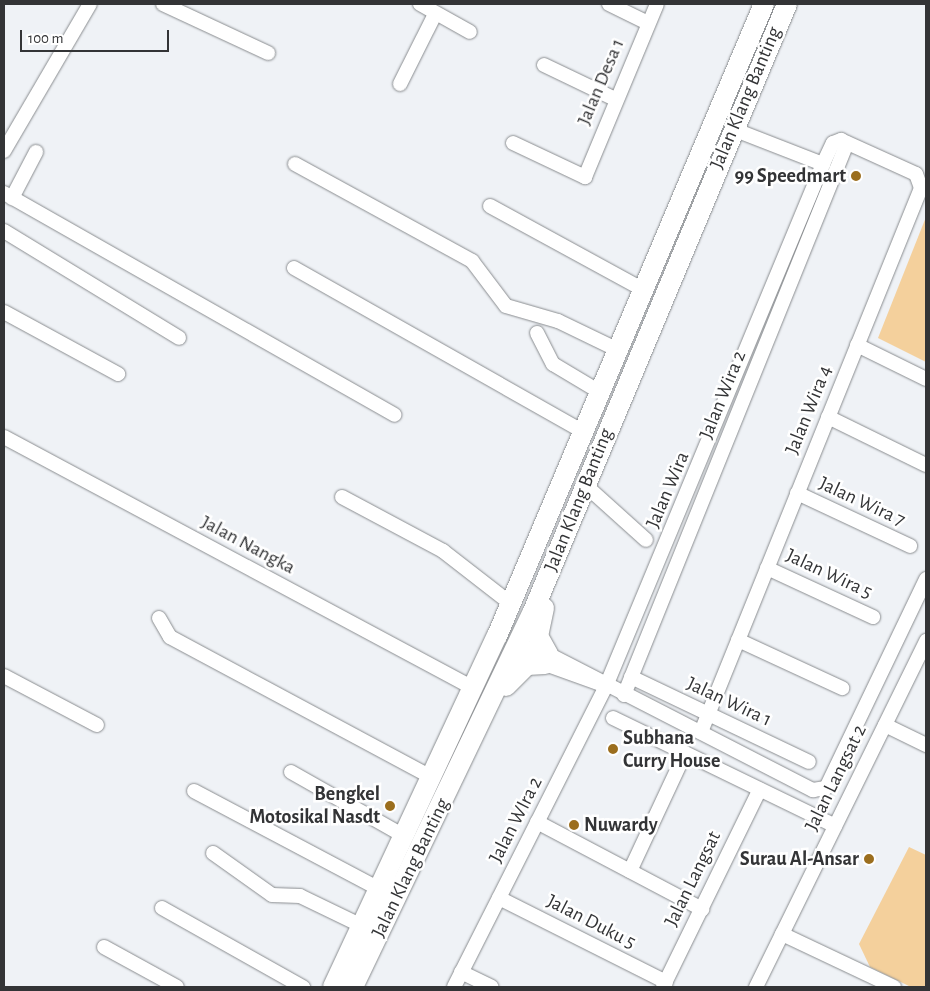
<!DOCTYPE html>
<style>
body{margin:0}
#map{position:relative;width:930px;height:991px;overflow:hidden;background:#eff2f6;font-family:"Alegreya Sans",sans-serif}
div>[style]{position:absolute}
.green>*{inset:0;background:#f4d09c}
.roads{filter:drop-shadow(0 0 1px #898c8f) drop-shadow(0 0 1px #898c8f)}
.minor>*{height:14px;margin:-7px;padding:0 7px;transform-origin:7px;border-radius:7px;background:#fff}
.highway>*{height:20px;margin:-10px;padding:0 10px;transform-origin:10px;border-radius:10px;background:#fff}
.dots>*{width:14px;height:14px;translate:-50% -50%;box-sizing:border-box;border:2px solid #fff;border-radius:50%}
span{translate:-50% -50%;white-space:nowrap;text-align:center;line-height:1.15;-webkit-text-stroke:5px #fff;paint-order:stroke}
.street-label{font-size:20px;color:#333436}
.poi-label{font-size:20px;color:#333436;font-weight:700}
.right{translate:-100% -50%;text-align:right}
.left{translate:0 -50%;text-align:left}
.frame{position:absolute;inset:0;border:5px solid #333436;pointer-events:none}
.scale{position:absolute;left:20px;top:30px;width:149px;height:22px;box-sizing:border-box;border:2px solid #333436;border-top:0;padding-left:6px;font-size:15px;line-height:18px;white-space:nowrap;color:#333436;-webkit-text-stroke:4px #fff;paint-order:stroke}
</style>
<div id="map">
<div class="green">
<i style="clip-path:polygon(926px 217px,926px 362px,878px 338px)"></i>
<i style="clip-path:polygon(909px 847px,926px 855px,926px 987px,911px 987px,870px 967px,859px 944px)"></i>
</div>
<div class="roads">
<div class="minor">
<i style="left:163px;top:4px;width:116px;rotate:25deg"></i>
<i style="left:420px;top:4px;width:57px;rotate:29.2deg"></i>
<i style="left:609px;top:4px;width:43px;rotate:26deg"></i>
<i style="left:544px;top:65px;width:79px;rotate:25.6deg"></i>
<i style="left:400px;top:84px;width:76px;rotate:-63.4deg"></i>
<i style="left:733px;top:129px;width:97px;rotate:21.3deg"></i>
<i style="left:513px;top:143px;width:80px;rotate:25.3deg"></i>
<i style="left:585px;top:177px;width:187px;rotate:-67.4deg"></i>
<i style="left:4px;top:151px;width:170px;rotate:-59.7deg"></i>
<i style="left:295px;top:164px;width:202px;rotate:28.7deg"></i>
<i style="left:472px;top:261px;width:56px;rotate:52.9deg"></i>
<i style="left:506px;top:306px;width:54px;rotate:16.1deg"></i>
<i style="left:558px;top:321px;width:67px;rotate:25.8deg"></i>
<i style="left:4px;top:193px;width:449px;rotate:29.6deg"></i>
<i style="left:12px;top:198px;width:52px;rotate:-62.4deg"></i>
<i style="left:490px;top:206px;width:175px;rotate:28.6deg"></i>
<i style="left:4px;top:231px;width:205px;rotate:31.4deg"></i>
<i style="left:294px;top:268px;width:333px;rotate:29.5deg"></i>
<i style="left:4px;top:312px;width:130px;rotate:28.5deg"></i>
<i style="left:537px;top:333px;width:35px;rotate:63deg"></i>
<i style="left:553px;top:364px;width:55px;rotate:30.8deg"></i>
<i style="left:857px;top:345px;width:77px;rotate:26.2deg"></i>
<i style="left:828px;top:417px;width:109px;rotate:26.1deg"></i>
<i style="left:4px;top:437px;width:532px;rotate:28.15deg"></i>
<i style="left:585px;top:485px;width:82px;rotate:42deg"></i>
<i style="left:797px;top:493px;width:125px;rotate:25.1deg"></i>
<i style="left:342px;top:497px;width:115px;rotate:28.1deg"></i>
<i style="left:443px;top:551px;width:86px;rotate:37.9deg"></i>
<i style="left:767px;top:568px;width:117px;rotate:24.8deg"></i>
<i style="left:159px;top:618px;width:22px;rotate:60deg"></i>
<i style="left:170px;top:637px;width:296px;rotate:28.2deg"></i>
<i style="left:738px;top:640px;width:115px;rotate:24.8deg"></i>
<i style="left:4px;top:676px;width:105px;rotate:27.8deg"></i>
<i style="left:631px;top:677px;width:197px;rotate:25.5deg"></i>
<i style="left:606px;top:686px;width:65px;rotate:-160.2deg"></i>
<i style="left:545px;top:664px;width:28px;rotate:-154deg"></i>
<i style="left:520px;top:652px;width:7px;rotate:-106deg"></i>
<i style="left:518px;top:645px;width:31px;rotate:17deg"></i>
<i style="left:548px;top:654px;width:298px;rotate:27.2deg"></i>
<i style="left:813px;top:790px;width:13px;rotate:-9deg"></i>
<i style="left:826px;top:788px;width:232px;rotate:-64.4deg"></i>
<i style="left:624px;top:695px;width:595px;rotate:-68deg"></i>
<i style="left:613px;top:718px;width:247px;rotate:25.9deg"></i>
<i style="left:885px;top:725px;width:46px;rotate:26deg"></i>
<i style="left:291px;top:772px;width:130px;rotate:29.5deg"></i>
<i style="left:194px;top:791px;width:209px;rotate:27.9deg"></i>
<i style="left:537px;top:822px;width:187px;rotate:27.8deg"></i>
<i style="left:213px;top:853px;width:72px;rotate:35.4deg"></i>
<i style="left:272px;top:895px;width:28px;rotate:2deg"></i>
<i style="left:300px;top:896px;width:69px;rotate:25.8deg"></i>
<i style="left:630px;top:871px;width:130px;rotate:-65deg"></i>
<i style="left:499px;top:898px;width:187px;rotate:26.7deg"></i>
<i style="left:162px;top:908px;width:162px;rotate:29.3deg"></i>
<i style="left:782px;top:934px;width:124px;rotate:25.3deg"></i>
<i style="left:104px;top:947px;width:83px;rotate:28.7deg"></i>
<i style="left:461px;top:972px;width:34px;rotate:26deg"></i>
<i style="left:454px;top:987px;width:337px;rotate:-63.2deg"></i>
<i style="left:606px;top:686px;width:565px;rotate:-67.43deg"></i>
<i style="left:823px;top:164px;width:23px;rotate:-65deg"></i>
<i style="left:833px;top:143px;width:9px;rotate:-21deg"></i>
<i style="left:841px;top:140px;width:82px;rotate:24.4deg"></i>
<i style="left:916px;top:174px;width:15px;rotate:70deg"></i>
<i style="left:921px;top:188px;width:587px;rotate:112.02deg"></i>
<i style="left:663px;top:987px;width:220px;rotate:-63.9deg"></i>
<i style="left:756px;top:987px;width:386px;rotate:-63.8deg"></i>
</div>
<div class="highway">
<i style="left:544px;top:608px;width:29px;rotate:102deg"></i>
<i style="left:538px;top:636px;width:21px;rotate:61deg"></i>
<i style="left:506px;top:686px;width:30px;rotate:-45deg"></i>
<i style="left:527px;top:665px;width:18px;rotate:-3deg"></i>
<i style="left:333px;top:987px;width:387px;rotate:-65deg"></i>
<i style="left:497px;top:636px;width:686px;rotate:-67.1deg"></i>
<i style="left:353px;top:987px;width:414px;rotate:-64.4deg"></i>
<i style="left:532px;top:614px;width:661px;rotate:-67.31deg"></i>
</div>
</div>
<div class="dots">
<i style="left:856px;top:176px;background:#9b6e1e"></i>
<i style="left:613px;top:749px;background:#9b6e1e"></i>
<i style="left:390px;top:806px;background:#9b6e1e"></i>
<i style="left:574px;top:825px;background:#9b6e1e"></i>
<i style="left:869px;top:859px;background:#9b6e1e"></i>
</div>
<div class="street-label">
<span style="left:601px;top:82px;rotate:-67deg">Jalan Desa 1</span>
<span style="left:746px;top:98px;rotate:-67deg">Jalan Klang Banting</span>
<span style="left:723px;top:395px;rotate:-68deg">Jalan Wira 2</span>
<span style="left:809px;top:410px;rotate:-68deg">Jalan Wira 4</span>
<span style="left:668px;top:490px;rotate:-67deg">Jalan Wira</span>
<span style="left:579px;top:500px;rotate:-68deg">Jalan Klang Banting</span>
<span style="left:862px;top:502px;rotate:25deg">Jalan Wira 7</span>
<span style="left:248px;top:545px;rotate:28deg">Jalan Nangka</span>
<span style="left:829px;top:574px;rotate:25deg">Jalan Wira 5</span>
<span style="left:729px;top:702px;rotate:25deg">Jalan Wira 1</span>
<span style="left:836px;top:778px;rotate:-64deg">Jalan Langsat 2</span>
<span style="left:516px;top:820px;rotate:-63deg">Jalan WIra 2</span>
<span style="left:411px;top:868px;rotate:-64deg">Jalan Klang Banting</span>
<span style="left:693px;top:879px;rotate:-64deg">Jalan Langsat</span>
<span style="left:591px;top:922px;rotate:27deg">Jalan Duku 5</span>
</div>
<div class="poi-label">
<span class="right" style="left:846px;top:176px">99 Speedmart</span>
<span class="left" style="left:623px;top:750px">Subhana<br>Curry House</span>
<span class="right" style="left:380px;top:806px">Bengkel<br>Motosikal Nasdt</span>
<span class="left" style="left:584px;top:825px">Nuwardy</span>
<span class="right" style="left:859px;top:859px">Surau Al-Ansar</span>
</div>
<div class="frame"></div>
<div class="scale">100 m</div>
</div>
